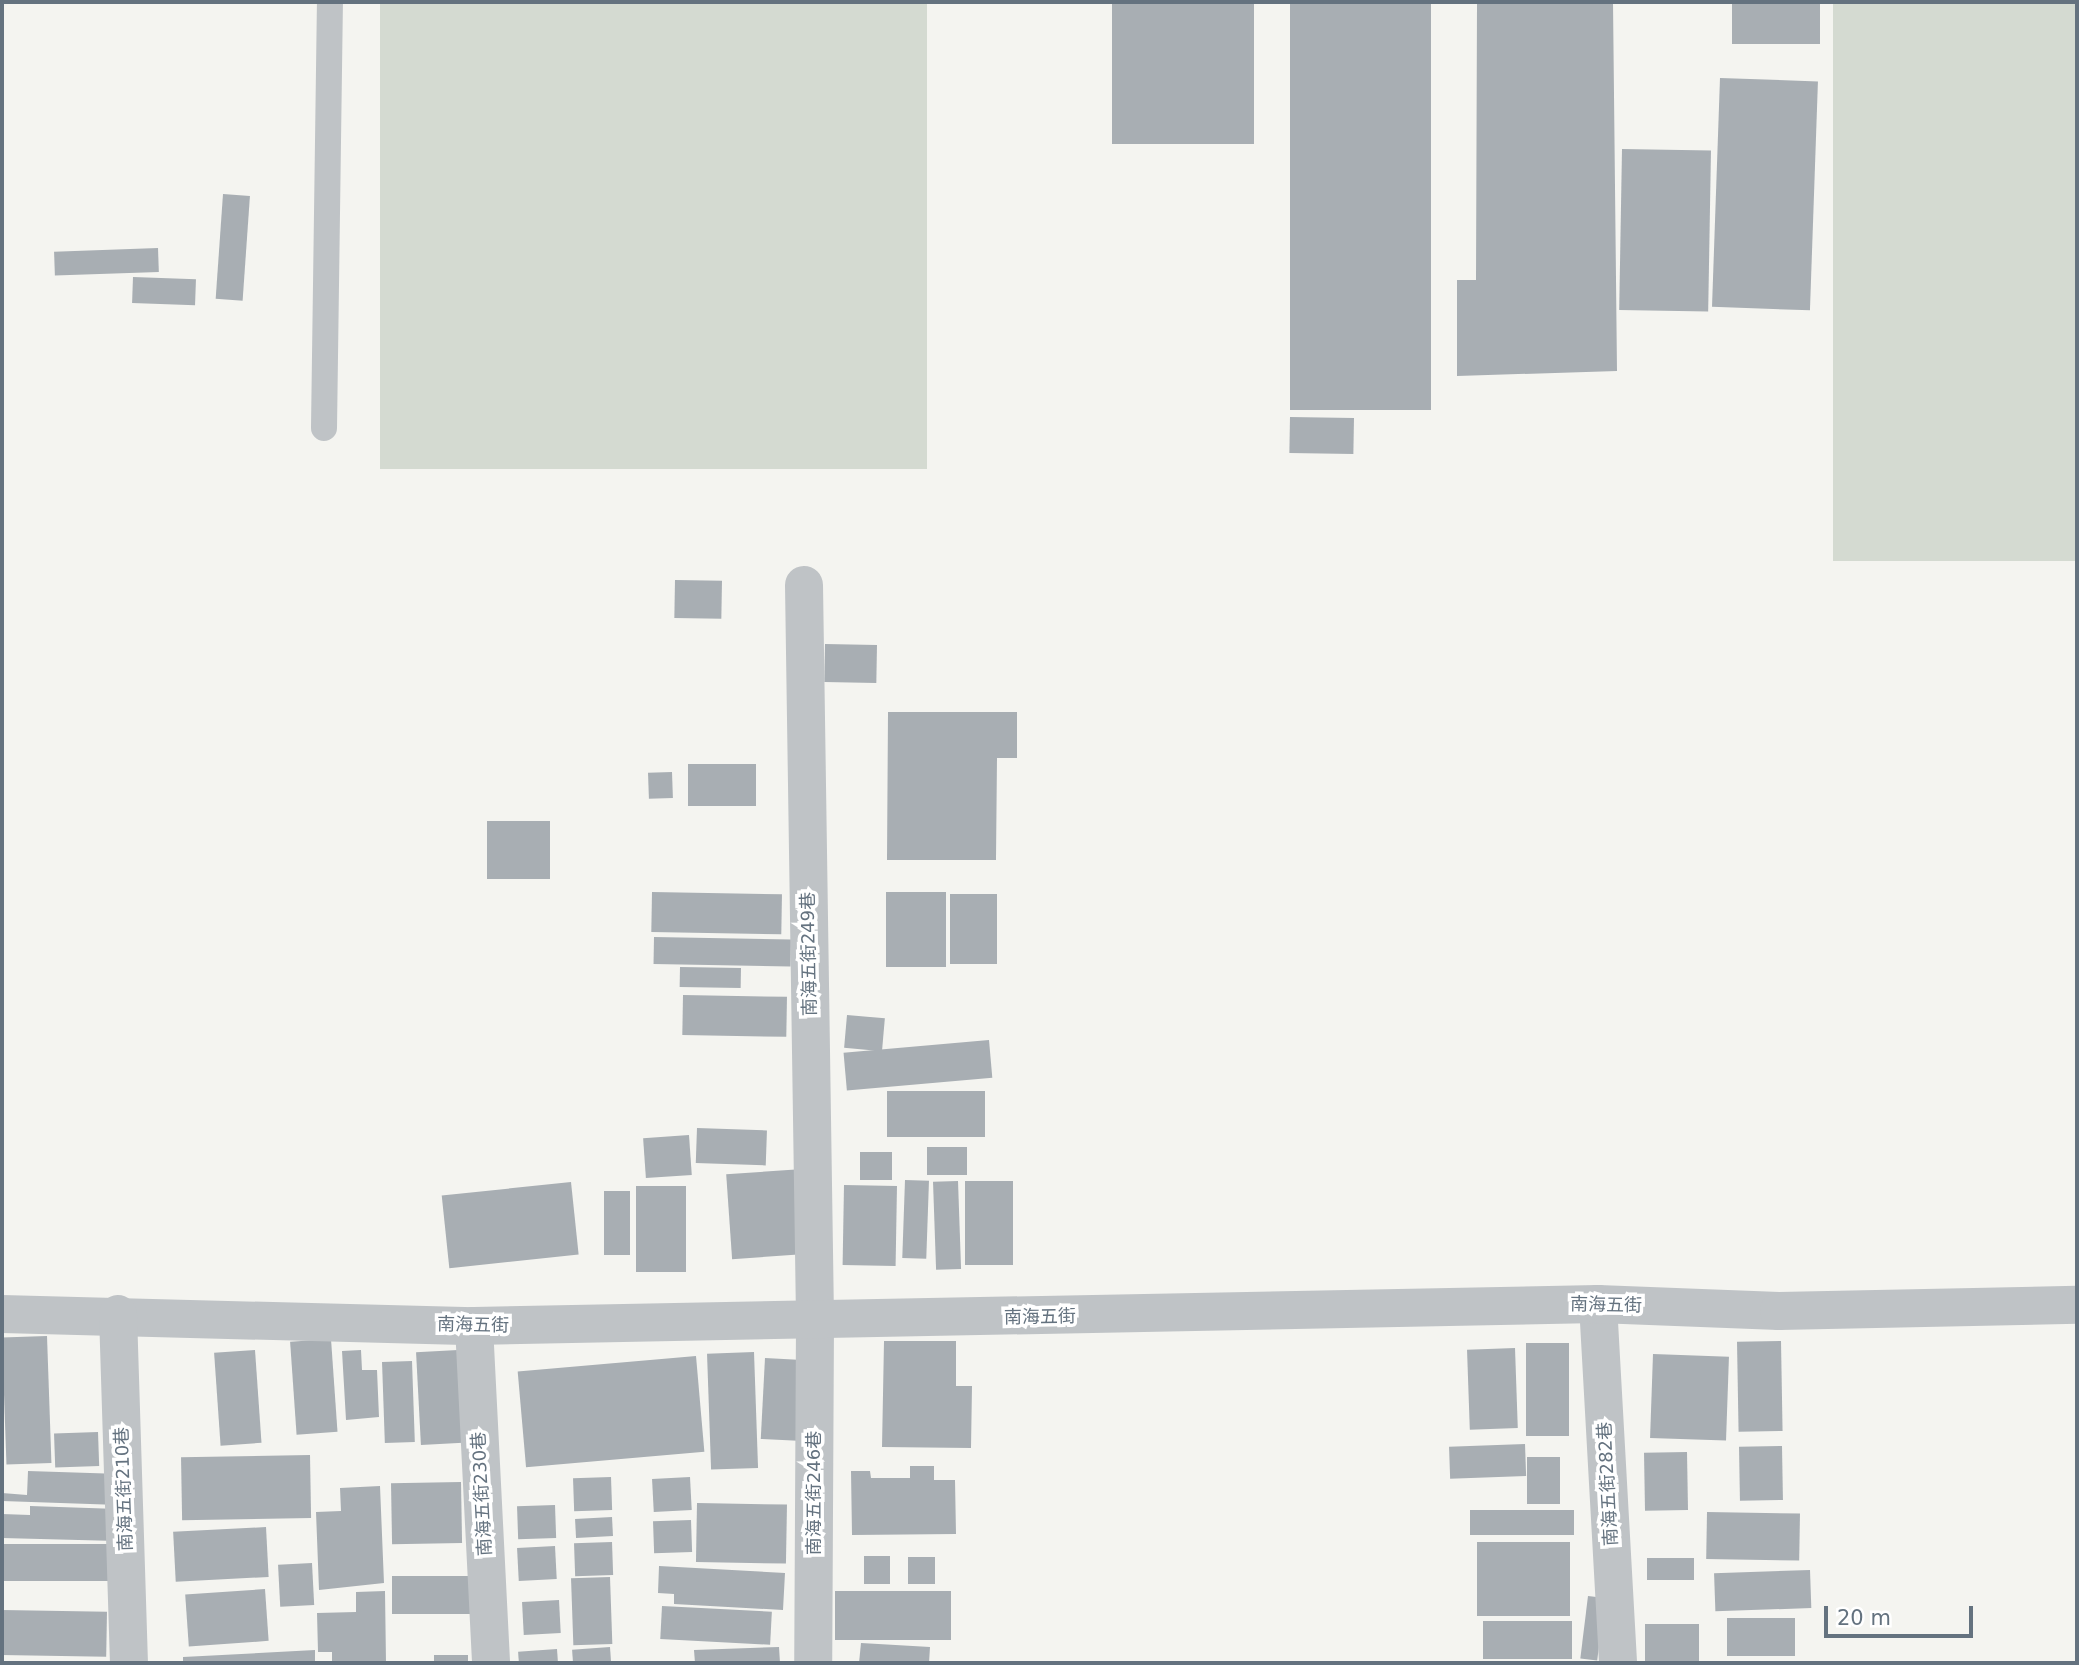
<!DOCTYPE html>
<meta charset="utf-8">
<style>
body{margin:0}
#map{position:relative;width:2079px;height:1665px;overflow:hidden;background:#f4f4f0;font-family:"DejaVu Sans","Noto Sans TC",sans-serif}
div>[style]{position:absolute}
.green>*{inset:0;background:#d4dad1;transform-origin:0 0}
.building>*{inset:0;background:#a8aeb3;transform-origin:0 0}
.service>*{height:26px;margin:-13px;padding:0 13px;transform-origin:13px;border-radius:13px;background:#bfc3c6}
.minor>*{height:38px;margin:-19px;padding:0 19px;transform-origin:19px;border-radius:19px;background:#bfc3c6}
span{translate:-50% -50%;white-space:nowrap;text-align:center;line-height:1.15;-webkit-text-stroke:7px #fff;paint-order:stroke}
.street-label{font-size:18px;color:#64727f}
.frame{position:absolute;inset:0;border:4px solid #64727f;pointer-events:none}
.scale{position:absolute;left:1824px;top:1606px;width:149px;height:32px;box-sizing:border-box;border:4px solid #64727f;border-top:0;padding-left:9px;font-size:21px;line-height:24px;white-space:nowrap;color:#64727f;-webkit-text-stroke:5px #fff;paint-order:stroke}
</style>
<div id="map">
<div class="green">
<i style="left:380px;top:2px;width:547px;height:467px"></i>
<i style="left:1833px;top:2px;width:244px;height:559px"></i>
</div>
<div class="building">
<i style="left:1112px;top:2px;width:142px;height:142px"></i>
<i style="left:1290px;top:2px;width:141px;height:408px"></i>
<i style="clip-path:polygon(1477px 2px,1613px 2px,1617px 371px,1457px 376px,1457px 280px,1476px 280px)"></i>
<i style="left:1732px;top:2px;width:88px;height:42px"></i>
<i style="left:1720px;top:78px;width:98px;height:229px;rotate:2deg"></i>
<i style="left:1622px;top:149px;width:89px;height:161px;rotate:1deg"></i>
<i style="left:223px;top:194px;width:27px;height:105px;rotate:4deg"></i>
<i style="left:158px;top:248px;width:24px;height:104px;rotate:88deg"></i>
<i style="left:133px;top:277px;width:63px;height:26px;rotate:2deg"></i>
<i style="left:1290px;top:417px;width:64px;height:36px;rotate:1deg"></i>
<i style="left:675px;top:580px;width:47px;height:38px;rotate:1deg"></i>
<i style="left:825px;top:644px;width:52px;height:38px;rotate:1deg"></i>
<i style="clip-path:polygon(888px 712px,1017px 712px,1017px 758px,997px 758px,996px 860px,887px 860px)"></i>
<i style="left:688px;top:764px;width:68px;height:42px"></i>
<i style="left:672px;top:772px;width:26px;height:24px;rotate:88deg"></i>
<i style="left:487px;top:821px;width:63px;height:58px"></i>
<i style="left:652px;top:892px;width:130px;height:40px;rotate:1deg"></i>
<i style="left:886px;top:892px;width:60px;height:75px"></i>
<i style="left:950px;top:894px;width:47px;height:70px"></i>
<i style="left:654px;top:937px;width:137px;height:27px;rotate:1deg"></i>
<i style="left:680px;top:967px;width:61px;height:20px;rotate:1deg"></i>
<i style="left:683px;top:995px;width:104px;height:40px;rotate:1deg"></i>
<i style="left:847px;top:1015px;width:38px;height:33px;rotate:5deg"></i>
<i style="left:989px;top:1040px;width:38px;height:146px;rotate:85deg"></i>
<i style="left:887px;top:1091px;width:98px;height:46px"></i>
<i style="left:697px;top:1128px;width:70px;height:35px;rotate:2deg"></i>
<i style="left:689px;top:1135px;width:40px;height:46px;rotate:86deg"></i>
<i style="left:927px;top:1147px;width:40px;height:28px"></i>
<i style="left:860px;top:1152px;width:32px;height:28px"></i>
<i style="left:803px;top:1169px;width:85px;height:77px;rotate:86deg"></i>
<i style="left:905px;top:1180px;width:24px;height:78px;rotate:2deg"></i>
<i style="left:958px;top:1181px;width:88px;height:25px;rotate:88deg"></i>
<i style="left:965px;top:1181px;width:48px;height:84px"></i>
<i style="left:571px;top:1182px;width:73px;height:130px;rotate:84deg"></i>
<i style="left:844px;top:1185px;width:53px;height:80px;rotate:1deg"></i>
<i style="left:636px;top:1186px;width:50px;height:86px"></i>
<i style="left:604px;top:1191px;width:26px;height:64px"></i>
<i style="left:47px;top:1336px;width:127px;height:45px;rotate:88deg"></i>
<i style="left:331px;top:1339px;width:93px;height:41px;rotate:86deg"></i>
<i style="clip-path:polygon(884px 1341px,956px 1341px,956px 1386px,972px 1386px,971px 1448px,882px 1447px)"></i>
<i style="left:1781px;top:1341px;width:90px;height:44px;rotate:89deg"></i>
<i style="left:1526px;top:1343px;width:43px;height:93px"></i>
<i style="left:1515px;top:1348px;width:80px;height:48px;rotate:88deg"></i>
<i style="left:255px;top:1350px;width:93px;height:41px;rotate:86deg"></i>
<i style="clip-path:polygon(361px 1350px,362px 1370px,377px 1370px,379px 1417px,346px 1420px,342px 1351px)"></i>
<i style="left:458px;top:1350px;width:93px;height:42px;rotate:87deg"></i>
<i style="left:754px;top:1352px;width:116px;height:47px;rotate:88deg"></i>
<i style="left:1653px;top:1354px;width:76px;height:84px;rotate:2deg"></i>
<i style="left:696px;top:1356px;width:96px;height:179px;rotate:85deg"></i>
<i style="left:765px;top:1358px;width:42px;height:81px;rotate:3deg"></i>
<i style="left:412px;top:1361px;width:81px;height:30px;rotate:88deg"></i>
<i style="left:98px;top:1432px;width:34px;height:44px;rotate:88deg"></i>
<i style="left:1525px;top:1444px;width:32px;height:76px;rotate:88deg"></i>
<i style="left:1782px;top:1446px;width:54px;height:43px;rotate:89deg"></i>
<i style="left:1687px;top:1452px;width:58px;height:43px;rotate:89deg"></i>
<i style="left:310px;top:1455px;width:63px;height:129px;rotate:89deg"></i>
<i style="left:1527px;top:1457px;width:33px;height:47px"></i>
<i style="clip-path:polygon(910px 1466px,934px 1466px,934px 1480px,955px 1480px,956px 1534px,852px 1535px,851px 1471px,870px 1471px,871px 1478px,910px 1478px)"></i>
<i style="clip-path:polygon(28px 1471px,121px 1474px,119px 1505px,2px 1501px,2px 1493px,27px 1495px)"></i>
<i style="left:611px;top:1477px;width:33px;height:38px;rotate:88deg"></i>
<i style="left:690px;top:1477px;width:33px;height:38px;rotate:87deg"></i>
<i style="left:461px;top:1482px;width:61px;height:70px;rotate:89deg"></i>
<i style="clip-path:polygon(380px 1486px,384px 1583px,319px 1590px,316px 1512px,341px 1511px,340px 1488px)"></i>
<i style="left:697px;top:1503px;width:90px;height:59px;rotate:1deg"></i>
<i style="left:555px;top:1505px;width:33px;height:38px;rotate:88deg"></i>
<i style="clip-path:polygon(30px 1506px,118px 1509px,117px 1541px,2px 1538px,2px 1514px,30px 1515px)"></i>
<i style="left:1470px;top:1510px;width:104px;height:25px"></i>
<i style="left:1707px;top:1512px;width:93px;height:47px;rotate:1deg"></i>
<i style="left:612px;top:1517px;width:19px;height:37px;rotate:87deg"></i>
<i style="left:691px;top:1520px;width:32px;height:38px;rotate:88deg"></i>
<i style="left:266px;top:1527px;width:50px;height:93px;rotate:87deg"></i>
<i style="left:612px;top:1542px;width:33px;height:38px;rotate:88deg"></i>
<i style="left:1570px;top:1542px;width:74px;height:93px;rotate:90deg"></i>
<i style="left:2px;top:1544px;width:115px;height:37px"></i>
<i style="left:555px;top:1546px;width:33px;height:38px;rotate:87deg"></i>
<i style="left:864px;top:1556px;width:26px;height:28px"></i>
<i style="left:908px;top:1557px;width:27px;height:27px"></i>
<i style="left:1694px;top:1558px;width:22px;height:47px;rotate:90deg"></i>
<i style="left:312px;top:1563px;width:42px;height:34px;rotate:87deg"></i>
<i style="clip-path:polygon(659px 1566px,785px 1573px,783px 1610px,674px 1604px,674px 1594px,658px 1593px)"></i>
<i style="left:1810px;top:1570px;width:38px;height:96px;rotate:88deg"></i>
<i style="left:473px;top:1576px;width:38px;height:81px;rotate:90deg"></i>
<i style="left:610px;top:1577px;width:67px;height:39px;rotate:88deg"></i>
<i style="left:265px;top:1589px;width:52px;height:80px;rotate:86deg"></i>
<i style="clip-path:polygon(385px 1591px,386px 1663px,332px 1663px,332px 1652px,318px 1652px,317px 1613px,356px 1612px,356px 1592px)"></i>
<i style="left:835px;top:1591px;width:116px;height:49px"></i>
<i style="left:1588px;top:1596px;width:17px;height:63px;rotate:7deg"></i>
<i style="left:559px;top:1600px;width:33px;height:37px;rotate:87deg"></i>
<i style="left:662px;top:1606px;width:110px;height:33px;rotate:3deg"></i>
<i style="left:2px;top:1610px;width:105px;height:45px;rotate:1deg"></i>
<i style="left:1795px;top:1618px;width:38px;height:68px;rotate:90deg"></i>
<i style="left:1572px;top:1621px;width:38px;height:89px;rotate:90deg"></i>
<i style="left:1645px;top:1624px;width:54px;height:39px"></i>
<i style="clip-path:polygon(861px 1643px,930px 1647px,929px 1663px,859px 1663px)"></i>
<i style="left:610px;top:1647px;width:16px;height:38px;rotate:86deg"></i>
<i style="clip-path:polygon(779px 1647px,780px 1663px,695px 1663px,694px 1650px)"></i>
<i style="left:557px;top:1649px;width:14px;height:39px;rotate:86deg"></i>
<i style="clip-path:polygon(315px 1650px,315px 1663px,183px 1663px,183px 1657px)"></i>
<i style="left:434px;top:1655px;width:34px;height:8px"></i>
</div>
<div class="service">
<i style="left:324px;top:428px;width:426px;rotate:-89.2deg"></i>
</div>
<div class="minor">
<i style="left:804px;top:585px;width:737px;rotate:89.14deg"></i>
<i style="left:815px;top:1322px;width:341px;rotate:90.3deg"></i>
<i style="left:1598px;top:1304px;width:360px;rotate:86.8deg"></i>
<i style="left:2px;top:1314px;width:472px;rotate:1.5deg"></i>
<i style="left:474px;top:1326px;width:1124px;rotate:-1.12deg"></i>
<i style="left:1598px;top:1304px;width:181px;rotate:2.2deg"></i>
<i style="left:1779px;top:1311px;width:298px;rotate:-1.2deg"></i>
<i style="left:118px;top:1314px;width:349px;rotate:88.2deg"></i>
<i style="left:474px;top:1326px;width:337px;rotate:87.1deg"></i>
</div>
<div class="street-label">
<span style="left:809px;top:954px;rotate:-91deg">南海五街249巷</span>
<span style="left:1606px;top:1305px;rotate:1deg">南海五街</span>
<span style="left:1040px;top:1317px;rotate:-1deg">南海五街</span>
<span style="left:473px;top:1325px;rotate:1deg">南海五街</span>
<span style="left:1608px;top:1484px;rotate:-93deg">南海五街282巷</span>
<span style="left:124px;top:1489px;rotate:-92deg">南海五街210巷</span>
<span style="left:814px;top:1493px;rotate:-90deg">南海五街246巷</span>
<span style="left:482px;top:1494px;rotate:-93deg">南海五街230巷</span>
</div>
<div class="frame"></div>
<div class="scale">20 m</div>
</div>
